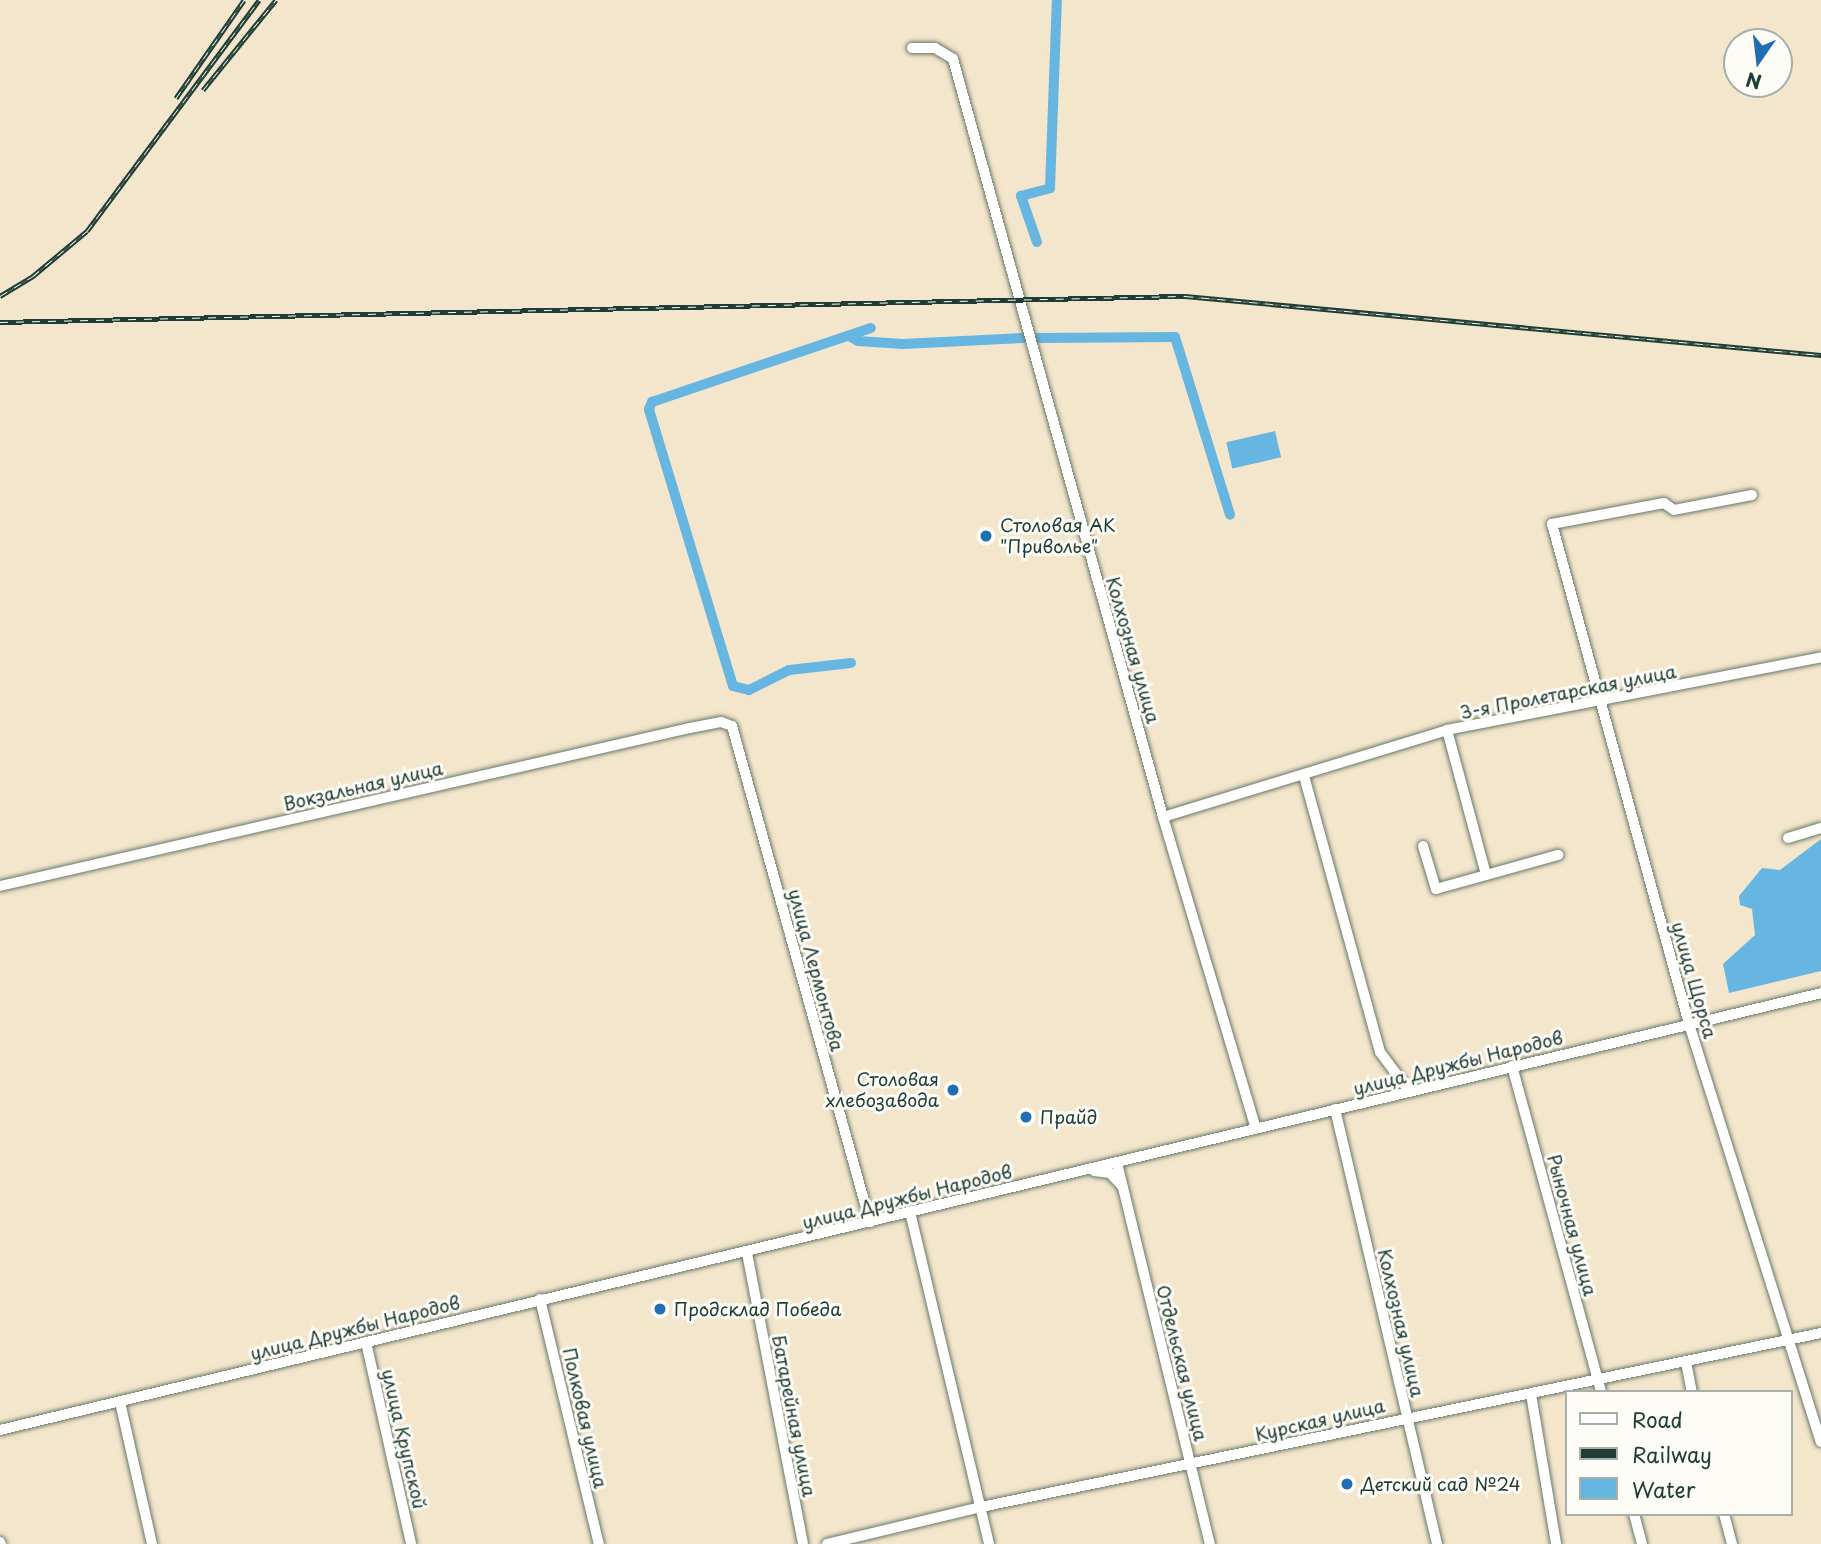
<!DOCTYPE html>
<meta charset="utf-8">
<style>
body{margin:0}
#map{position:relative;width:1821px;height:1544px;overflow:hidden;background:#f3e6cc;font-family:"Playpen Sans",sans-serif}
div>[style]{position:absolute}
.water>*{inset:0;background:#66b6e1;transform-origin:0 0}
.canal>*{height:10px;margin:-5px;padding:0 5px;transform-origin:5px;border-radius:5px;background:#66b6e1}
.roads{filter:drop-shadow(0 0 2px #697869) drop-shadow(0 0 2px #697869)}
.minor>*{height:10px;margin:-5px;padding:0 5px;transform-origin:5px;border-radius:5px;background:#fff}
.rail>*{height:5px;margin-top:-2.5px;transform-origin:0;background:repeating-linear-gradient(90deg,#fdfcf7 0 8px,#1f3d34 0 16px);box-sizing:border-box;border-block:2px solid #1f3d34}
.dots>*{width:19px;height:19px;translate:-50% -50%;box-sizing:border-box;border:4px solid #fdfcf7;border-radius:50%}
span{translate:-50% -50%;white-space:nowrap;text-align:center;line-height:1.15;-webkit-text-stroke:6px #fdfcf7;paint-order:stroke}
.poi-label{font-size:18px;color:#1f3d34}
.left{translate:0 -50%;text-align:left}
.right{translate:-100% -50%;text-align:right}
.street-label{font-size:18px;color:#1f3d34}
.legend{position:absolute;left:1565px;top:1390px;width:228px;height:126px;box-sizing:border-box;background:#fdfcf7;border:2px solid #a4b0a9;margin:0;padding:9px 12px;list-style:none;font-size:21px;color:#1f3d34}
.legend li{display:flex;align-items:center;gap:14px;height:35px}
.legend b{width:35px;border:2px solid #a4b0a9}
.north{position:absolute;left:1723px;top:28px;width:70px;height:70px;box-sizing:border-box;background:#fdfcf7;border:2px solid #a4b0a9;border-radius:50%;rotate:194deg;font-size:19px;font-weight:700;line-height:28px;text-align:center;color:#1f3d34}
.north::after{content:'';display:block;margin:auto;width:24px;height:32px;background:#1f6fb2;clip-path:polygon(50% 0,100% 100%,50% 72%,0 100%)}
</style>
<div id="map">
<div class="water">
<i style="left:1275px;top:431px;width:27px;height:50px;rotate:77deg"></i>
<i style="clip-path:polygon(1821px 839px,1821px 971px,1729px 993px,1723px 964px,1755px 935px,1752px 909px,1740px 905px,1739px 896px,1762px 868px,1780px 870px)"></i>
</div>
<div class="canal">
<i style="left:1037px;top:242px;width:49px;rotate:-109.2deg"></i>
<i style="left:1021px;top:196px;width:30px;rotate:-15deg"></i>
<i style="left:1050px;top:188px;width:188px;rotate:-87.9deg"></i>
<i style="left:849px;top:336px;width:10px;rotate:29deg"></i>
<i style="left:858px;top:341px;width:45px;rotate:3.8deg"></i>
<i style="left:903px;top:344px;width:120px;rotate:-2.9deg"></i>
<i style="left:1038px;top:338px;width:137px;rotate:-0.4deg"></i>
<i style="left:1175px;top:337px;width:186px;rotate:72.8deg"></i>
<i style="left:851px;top:663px;width:62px;rotate:173.6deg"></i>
<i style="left:789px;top:670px;width:45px;rotate:153.4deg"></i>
<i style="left:749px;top:690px;width:16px;rotate:-166deg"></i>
<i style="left:733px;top:686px;width:289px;rotate:-106.9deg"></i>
<i style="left:649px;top:409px;width:8px;rotate:-67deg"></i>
<i style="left:652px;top:402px;width:231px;rotate:-18.7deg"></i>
</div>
<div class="roads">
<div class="minor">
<i style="left:912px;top:48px;width:23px"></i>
<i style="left:935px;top:48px;width:21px;rotate:31deg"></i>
<i style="left:953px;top:59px;width:787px;rotate:74.51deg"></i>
<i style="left:1163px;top:817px;width:325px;rotate:73.4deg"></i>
<i style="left:1752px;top:495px;width:79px;rotate:169.1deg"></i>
<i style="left:1674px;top:510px;width:12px;rotate:-145deg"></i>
<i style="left:1664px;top:503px;width:114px;rotate:169.4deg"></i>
<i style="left:1552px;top:524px;width:518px;rotate:74.68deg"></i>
<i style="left:1689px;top:1024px;width:438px;rotate:72.5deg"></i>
<i style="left:1447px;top:730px;width:150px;rotate:74.9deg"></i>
<i style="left:1304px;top:776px;width:286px;rotate:74.6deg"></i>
<i style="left:1380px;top:1052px;width:49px;rotate:53.4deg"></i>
<i style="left:1163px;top:817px;width:297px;rotate:-17deg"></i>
<i style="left:1447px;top:730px;width:381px;rotate:-11deg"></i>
<i style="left:1788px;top:838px;width:34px;rotate:-17deg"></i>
<i style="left:1423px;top:846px;width:45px;rotate:73.2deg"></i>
<i style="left:1436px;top:889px;width:127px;rotate:-15.6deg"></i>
<i style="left:0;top:886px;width:708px;rotate:-12.9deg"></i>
<i style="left:690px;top:728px;width:32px;rotate:-11deg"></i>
<i style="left:721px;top:722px;width:12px;rotate:20deg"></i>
<i style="left:732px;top:726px;width:515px;rotate:74.45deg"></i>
<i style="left:1512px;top:1066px;width:338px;rotate:74.7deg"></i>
<i style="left:1335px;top:1109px;width:447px;rotate:76.8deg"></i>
<i style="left:1117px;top:1163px;width:392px;rotate:76.3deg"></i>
<i style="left:1094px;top:1171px;width:16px;rotate:7deg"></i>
<i style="left:1110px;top:1173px;width:18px;rotate:47deg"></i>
<i style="left:910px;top:1212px;width:341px;rotate:76.6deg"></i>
<i style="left:747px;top:1253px;width:296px;rotate:79.1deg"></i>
<i style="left:540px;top:1299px;width:252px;rotate:76.5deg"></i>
<i style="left:366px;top:1342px;width:207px;rotate:77.4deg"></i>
<i style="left:1686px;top:1362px;width:31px;rotate:79deg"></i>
<i style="left:1531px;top:1394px;width:152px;rotate:80.5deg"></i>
<i style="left:120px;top:1402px;width:146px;rotate:77.3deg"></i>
<i style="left:0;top:1430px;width:1873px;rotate:-13.49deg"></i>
<i style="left:1634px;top:1514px;width:31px;rotate:75deg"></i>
<i style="left:1724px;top:1514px;width:31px;rotate:75deg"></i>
<i style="left:0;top:1542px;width:2px;rotate:63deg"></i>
<i style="left:827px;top:1544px;width:158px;rotate:-13.5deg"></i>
<i style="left:981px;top:1507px;width:858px;rotate:-11.7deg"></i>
</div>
</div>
<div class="rail">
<i style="left:203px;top:90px;width:116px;rotate:-51deg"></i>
<i style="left:176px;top:98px;width:119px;rotate:-55.2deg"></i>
<i style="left:0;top:296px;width:39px;rotate:-31deg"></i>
<i style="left:33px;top:276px;width:70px;rotate:-39.8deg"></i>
<i style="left:87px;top:231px;width:288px;rotate:-53.3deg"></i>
<i style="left:0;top:322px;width:1185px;rotate:-1.26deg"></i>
<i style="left:1185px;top:296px;width:639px;rotate:5.3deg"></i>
</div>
<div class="dots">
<i style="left:986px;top:536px;background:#1f6fb2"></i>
<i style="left:953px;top:1090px;background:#1f6fb2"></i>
<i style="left:1026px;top:1117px;background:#1f6fb2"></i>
<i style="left:660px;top:1309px;background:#1f6fb2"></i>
<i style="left:1347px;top:1484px;background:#1f6fb2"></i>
</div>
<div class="poi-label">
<span class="left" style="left:1000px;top:536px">Столовая АК<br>"Приволье"</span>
<span class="right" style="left:939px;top:1090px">Столовая<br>хлебозавода</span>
<span class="left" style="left:1040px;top:1117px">Прайд</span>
<span class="left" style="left:674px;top:1309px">Продсклад Победа</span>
<span class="left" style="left:1361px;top:1484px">Детский сад №24</span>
</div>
<div class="street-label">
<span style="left:1133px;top:650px;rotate:74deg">Колхозная улица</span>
<span style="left:1568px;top:692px;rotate:-11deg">3-я Пролетарская улица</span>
<span style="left:363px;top:786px;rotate:-13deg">Вокзальная улица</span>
<span style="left:816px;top:970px;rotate:75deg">улица Лермонтова</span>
<span style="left:1694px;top:980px;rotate:74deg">улица Щорса</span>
<span style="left:1458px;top:1063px;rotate:-14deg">улица Дружбы Народов</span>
<span style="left:907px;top:1197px;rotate:-14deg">улица Дружбы Народов</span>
<span style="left:1572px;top:1225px;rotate:75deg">Рыночная улица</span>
<span style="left:1401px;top:1323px;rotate:77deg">Колхозная улица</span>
<span style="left:355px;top:1328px;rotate:-14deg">улица Дружбы Народов</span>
<span style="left:1182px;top:1363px;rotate:76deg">Отдельская улица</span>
<span style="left:794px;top:1416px;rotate:79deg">Батарейная улица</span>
<span style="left:585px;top:1418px;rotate:77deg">Полковая улица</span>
<span style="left:1320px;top:1420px;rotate:-13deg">Курская улица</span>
<span style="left:404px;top:1439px;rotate:77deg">улица Крупской</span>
</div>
<ul class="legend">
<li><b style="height:9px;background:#fff"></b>Road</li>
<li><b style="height:9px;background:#1f3d34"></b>Railway</li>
<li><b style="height:19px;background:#66b6e1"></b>Water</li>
</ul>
<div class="north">N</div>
</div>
